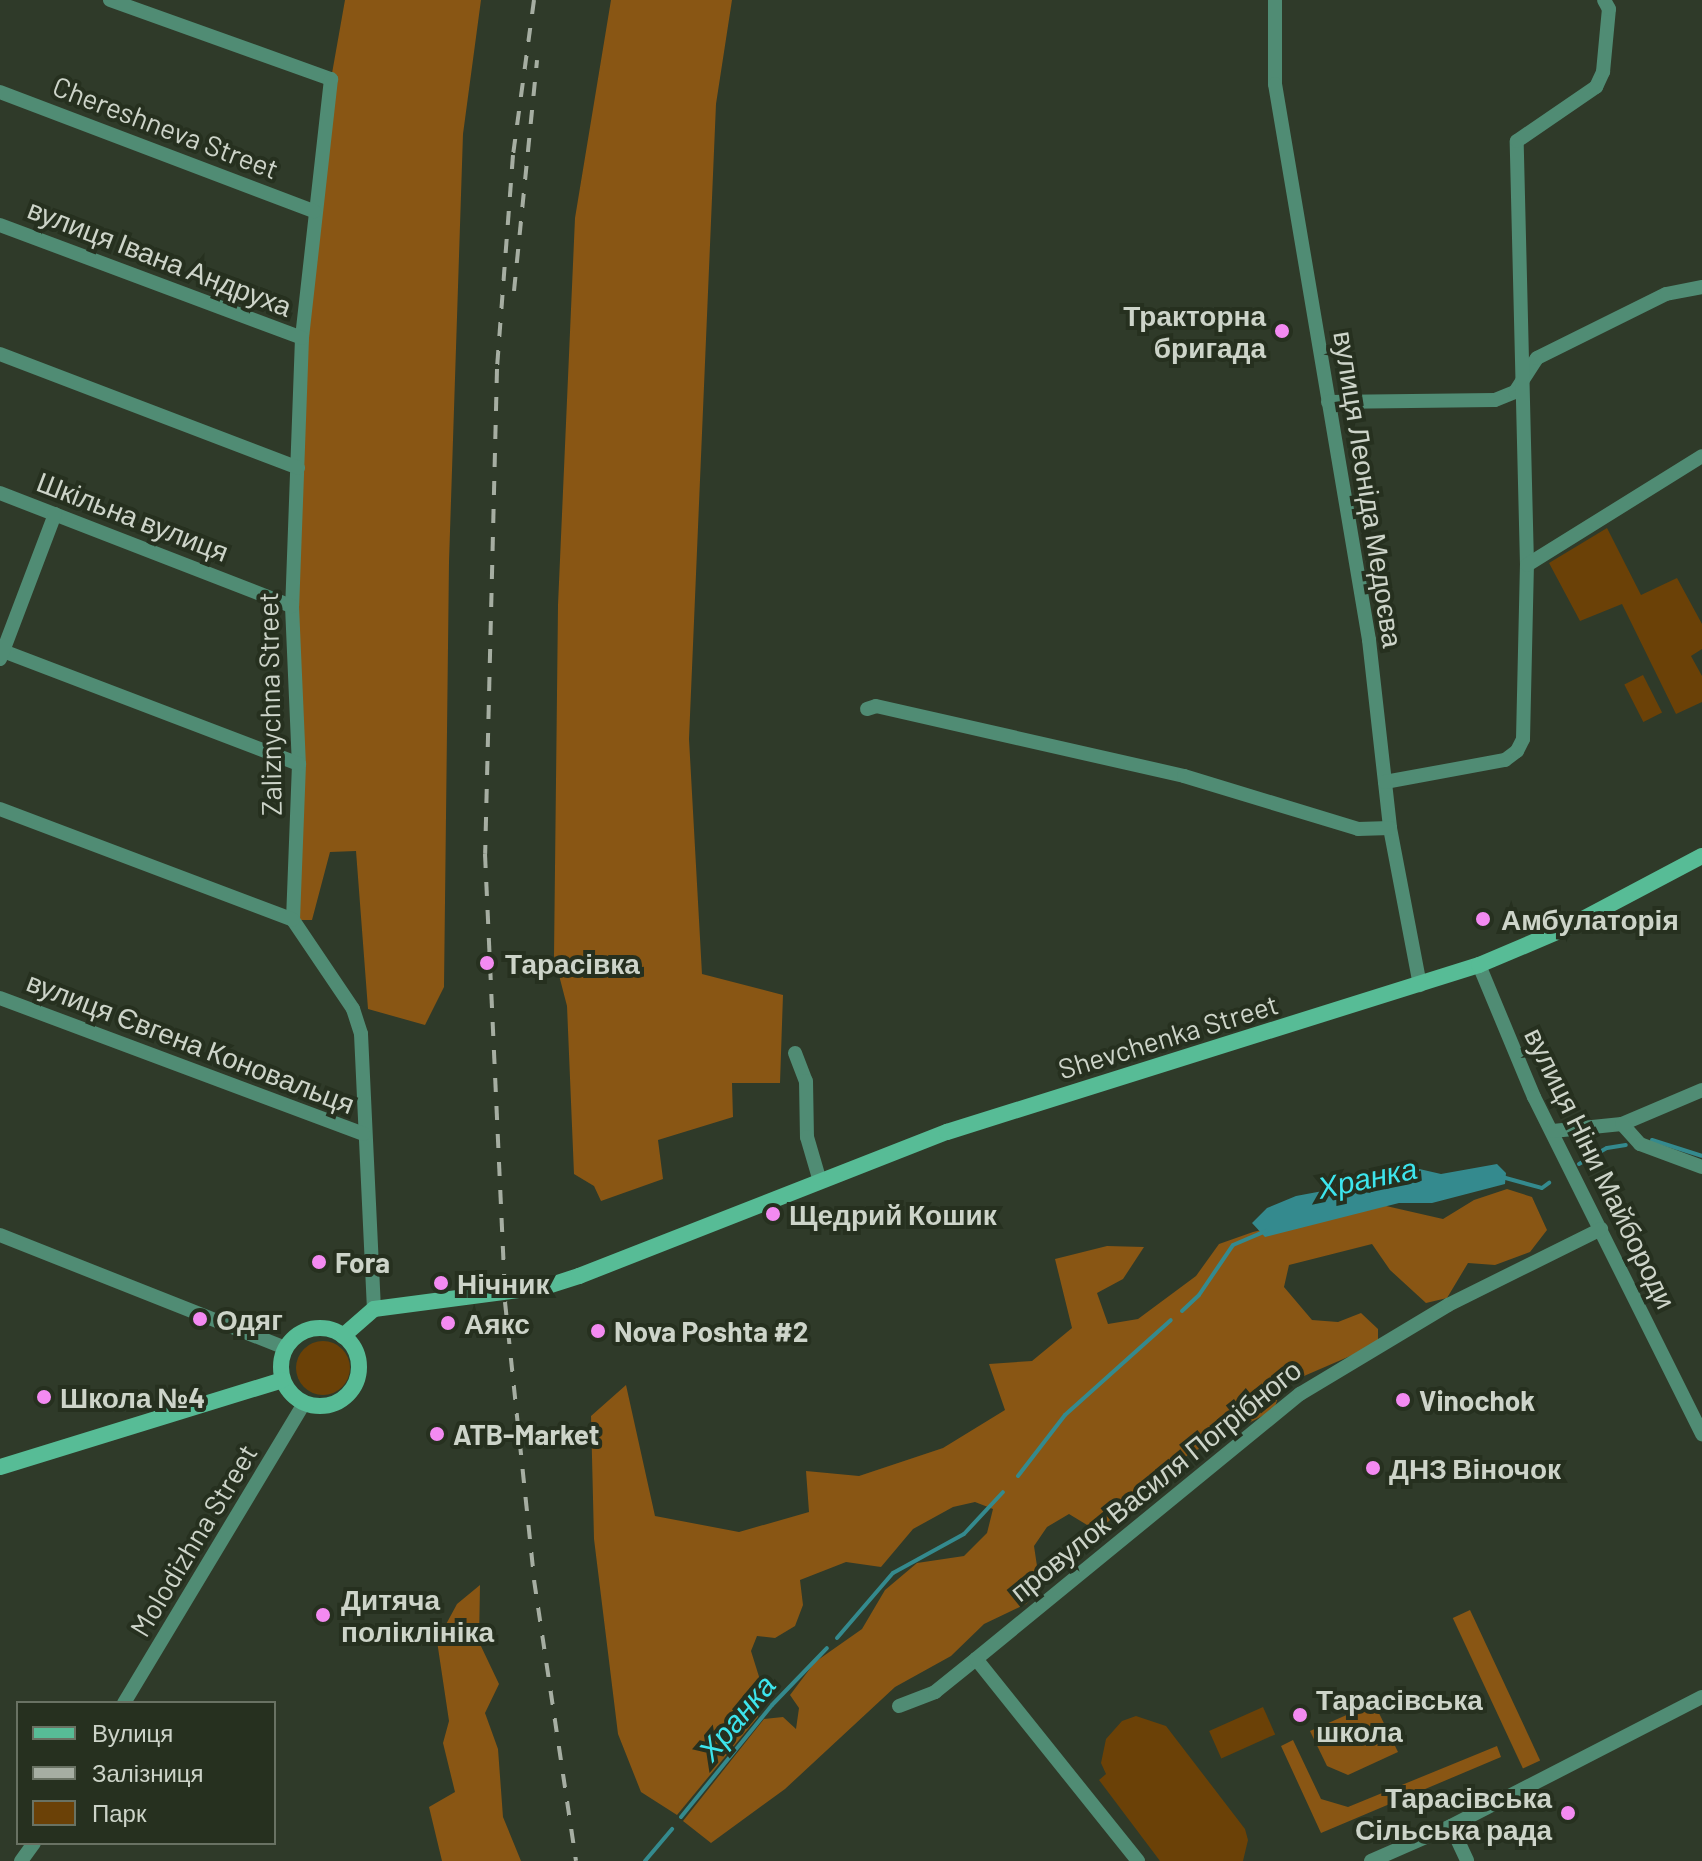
<!DOCTYPE html>
<meta charset="utf-8">
<style>
body{margin:0}
#map{position:relative;width:1702px;height:1861px;overflow:hidden;background:#2f3a29;font-family:Barlow,sans-serif}
div>[style]{position:absolute}
.green>*{inset:0;background:#6b4107;transform-origin:0 0}
.round{border-radius:50%}
.forest>*{inset:0;background:#895614;transform-origin:0 0}
.water>*{inset:0;background:#348a8e}
.stream>*{height:4px;margin:-2px;padding:0 2px;transform-origin:2px;border-radius:2px;background:#348a8e}
.minor>*{height:14px;margin:-7px;padding:0 7px;transform-origin:7px;border-radius:7px;background:#508c74}
.secondary>*{height:16px;margin:-8px;padding:0 8px;transform-origin:8px;border-radius:8px;background:#57bc96}
.secondary>.ring{margin:-8px;padding:0;box-sizing:content-box;background:none;border:16px solid #57bc96;border-radius:50%}
.rail>*{height:4px;margin-top:-2px;transform-origin:0;background:repeating-linear-gradient(90deg,#a6aea2 0 14px,transparent 0 28px)}
.dots>*{width:22px;height:22px;translate:-50% -50%;box-sizing:border-box;border:4px solid #26301f;border-radius:50%}
span{translate:-50% -50%;white-space:nowrap;text-align:center;line-height:1.15;-webkit-text-stroke:8px #26301f;paint-order:stroke}
.street-label{font-size:28px;color:#cdd4c9}
.poi-label{font-size:28px;color:#cdd4c9;font-weight:700}
.right{translate:-100% -50%;text-align:right}
.left{translate:0 -50%;text-align:left}
.water-label{font-size:30px;color:#3de5ed;font-style:italic}
.legend{position:absolute;left:16px;top:1701px;width:260px;height:144px;box-sizing:border-box;background:#26301f;border:2px solid #697263;margin:0;padding:10px 14px;list-style:none;font-size:24px;color:#cdd4c9}
.legend li{display:flex;align-items:center;gap:16px;height:40px}
.legend b{width:40px;border:2px solid #697263}
</style>
<div id="map">
<div class="green">
<i style="clip-path:polygon(1607px 528px,1641px 595px,1677px 578px,1702px 624px,1702px 649px,1691px 656px,1702px 676px,1702px 702px,1676px 714px,1622px 604px,1580px 621px,1549px 563px)"></i>
<i style="left:1643px;top:675px;width:42px;height:21px;rotate:63deg"></i>
<i class="round" style="left:296px;top:1341px;width:54px;height:54px"></i>
<i style="left:1263px;top:1707px;width:30px;height:59px;rotate:66deg"></i>
<i style="clip-path:polygon(1136px 1716px,1166px 1726px,1245px 1829px,1248px 1840px,1243px 1861px,1160px 1861px,1099px 1780px,1106px 1774px,1101px 1763px,1106px 1739px,1122px 1721px)"></i>
</div>
<div class="forest">
<i style="clip-path:polygon(345px 0,481px 0,463px 134px,449px 562px,444px 987px,425px 1025px,368px 1009px,356px 851px,330px 852px,312px 920px,293px 920px,301px 381px,331px 79px)"></i>
<i style="clip-path:polygon(611px 0,732px 0,716px 104px,689px 739px,702px 974px,783px 995px,780px 1083px,732px 1083px,733px 1117px,658px 1140px,663px 1179px,601px 1201px,594px 1186px,574px 1174px,567px 1006px,554px 956px,558px 605px,575px 218px)"></i>
<i style="clip-path:polygon(1507px 1189px,1532px 1197px,1547px 1230px,1530px 1252px,1495px 1265px,1468px 1263px,1447px 1298px,1426px 1303px,1390px 1270px,1372px 1244px,1289px 1265px,1284px 1287px,1312px 1320px,1338px 1322px,1361px 1313px,1378px 1329px,1378px 1344px,1304px 1376px,1274px 1374px,1279px 1394px,1274px 1410px,1189px 1454px,1097px 1531px,1069px 1514px,1047px 1527px,1034px 1546px,1037px 1566px,1049px 1578px,1026px 1604px,984px 1624px,951px 1656px,895px 1687px,785px 1789px,711px 1843px,683px 1821px,764px 1719px,783px 1717px,796px 1729px,799px 1708px,790px 1695px,815px 1662px,862px 1629px,885px 1590px,917px 1563px,964px 1556px,987px 1533px,993px 1509px,975px 1502px,953px 1507px,913px 1529px,881px 1567px,846px 1562px,800px 1580px,803px 1605px,795px 1626px,775px 1638px,757px 1636px,751px 1651px,761px 1683px,758px 1717px,677px 1815px,641px 1792px,618px 1734px,594px 1539px,591px 1416px,626px 1385px,655px 1516px,739px 1532px,809px 1512px,806px 1471px,859px 1476px,943px 1448px,1005px 1410px,989px 1364px,1032px 1361px,1072px 1328px,1055px 1259px,1107px 1246px,1144px 1247px,1123px 1279px,1097px 1293px,1108px 1324px,1138px 1319px,1196px 1276px,1219px 1244px,1253px 1232px,1373px 1203px,1443px 1219px,1474px 1200px)"></i>
<i style="clip-path:polygon(480px 1585px,479px 1642px,499px 1684px,485px 1713px,498px 1749px,503px 1817px,521px 1861px,442px 1861px,429px 1807px,455px 1792px,443px 1743px,449px 1721px,437px 1641px,457px 1604px)"></i>
<i style="left:1470px;top:1610px;width:166px;height:19px;rotate:65deg"></i>
<i style="clip-path:polygon(1374px 1703px,1398px 1752px,1348px 1775px,1327px 1766px,1310px 1731px)"></i>
<i style="clip-path:polygon(1293px 1740px,1321px 1799px,1348px 1807px,1497px 1746px,1501px 1757px,1321px 1833px,1281px 1746px)"></i>
</div>
<div class="water">
<i style="clip-path:polygon(1497px 1164px,1506px 1173px,1505px 1184px,1432px 1203px,1399px 1203px,1265px 1237px,1252px 1223px,1267px 1208px,1296px 1196px,1387px 1179px,1415px 1168px,1441px 1174px)"></i>
</div>
<div class="stream">
<i style="left:1652px;top:1140px;width:52px;rotate:17.7deg"></i>
<i style="left:1579px;top:1164px;width:32px;rotate:-30deg"></i>
<i style="left:1607px;top:1148px;width:19px;rotate:-9deg"></i>
<i style="left:1502px;top:1177px;width:41px;rotate:15.4deg"></i>
<i style="left:1542px;top:1188px;width:9px;rotate:-36deg"></i>
<i style="left:1182px;top:1311px;width:23px;rotate:-43deg"></i>
<i style="left:1199px;top:1295px;width:60px;rotate:-55.8deg"></i>
<i style="left:1233px;top:1245px;width:36px;rotate:-23deg"></i>
<i style="left:1018px;top:1476px;width:77px;rotate:-52.4deg"></i>
<i style="left:1065px;top:1415px;width:142px;rotate:-41.9deg"></i>
<i style="left:837px;top:1638px;width:86px;rotate:-49.3deg"></i>
<i style="left:893px;top:1573px;width:81px;rotate:-28.8deg"></i>
<i style="left:964px;top:1534px;width:57px;rotate:-47.1deg"></i>
<i style="left:681px;top:1817px;width:144px;rotate:-50.9deg"></i>
<i style="left:772px;top:1705px;width:79px;rotate:-46deg"></i>
<i style="left:645px;top:1861px;width:42px;rotate:-49.8deg"></i>
</div>
<div class="minor">
<i style="left:110px;top:0;width:235px;rotate:19.7deg"></i>
<i style="left:331px;top:79px;width:261px;rotate:96.4deg"></i>
<i style="left:302px;top:338px;width:268px;rotate:92.1deg"></i>
<i style="left:292px;top:606px;width:158px;rotate:87.5deg"></i>
<i style="left:299px;top:764px;width:156px;rotate:92.2deg"></i>
<i style="left:293px;top:920px;width:107px;rotate:56deg"></i>
<i style="left:353px;top:1009px;width:26px;rotate:72deg"></i>
<i style="left:361px;top:1034px;width:275px;rotate:87.3deg"></i>
<i style="left:1275px;top:0;width:84px;rotate:90deg"></i>
<i style="left:1275px;top:84px;width:564px;rotate:80.4deg"></i>
<i style="left:1369px;top:640px;width:189px;rotate:83.6deg"></i>
<i style="left:1390px;top:828px;width:160px;rotate:79.2deg"></i>
<i style="left:0;top:92px;width:336px;rotate:20.8deg"></i>
<i style="left:0;top:225px;width:322px;rotate:20.5deg"></i>
<i style="left:0;top:354px;width:319px;rotate:20.9deg"></i>
<i style="left:1328px;top:402px;width:167px;rotate:-0.7deg"></i>
<i style="left:1495px;top:400px;width:22px;rotate:-22deg"></i>
<i style="left:1515px;top:392px;width:40px;rotate:-57.1deg"></i>
<i style="left:1537px;top:358px;width:144px;rotate:-26.4deg"></i>
<i style="left:1666px;top:294px;width:37px;rotate:-11deg"></i>
<i style="left:0;top:493px;width:313px;rotate:21.2deg"></i>
<i style="left:1527px;top:565px;width:424px;rotate:-91.4deg"></i>
<i style="left:1517px;top:141px;width:96px;rotate:-34.4deg"></i>
<i style="left:1596px;top:87px;width:17px;rotate:-65deg"></i>
<i style="left:1603px;top:72px;width:63px;rotate:-84.6deg"></i>
<i style="left:1609px;top:9px;width:10px;rotate:-119deg"></i>
<i style="left:3px;top:651px;width:317px;rotate:20.9deg"></i>
<i style="left:0;top:659px;width:155px;rotate:-69.2deg"></i>
<i style="left:867px;top:709px;width:9px;rotate:-18deg"></i>
<i style="left:876px;top:706px;width:316px;rotate:12.8deg"></i>
<i style="left:1184px;top:776px;width:182px;rotate:16.9deg"></i>
<i style="left:1358px;top:829px;width:32px;rotate:-2deg"></i>
<i style="left:1385px;top:782px;width:122px;rotate:-10.4deg"></i>
<i style="left:1505px;top:760px;width:15px;rotate:-37deg"></i>
<i style="left:1517px;top:751px;width:13px;rotate:-63deg"></i>
<i style="left:1523px;top:739px;width:174px;rotate:-88.7deg"></i>
<i style="left:1527px;top:565px;width:206px;rotate:-31.9deg"></i>
<i style="left:0;top:809px;width:313px;rotate:20.7deg"></i>
<i style="left:1479px;top:965px;width:143px;rotate:67.4deg"></i>
<i style="left:1534px;top:1097px;width:377px;rotate:63.5deg"></i>
<i style="left:0;top:998px;width:388px;rotate:20.5deg"></i>
<i style="left:795px;top:1053px;width:30px;rotate:69deg"></i>
<i style="left:806px;top:1081px;width:56px;rotate:89deg"></i>
<i style="left:807px;top:1137px;width:43px;rotate:73.7deg"></i>
<i style="left:1622px;top:1124px;width:87px;rotate:-23deg"></i>
<i style="left:1553px;top:1131px;width:69px;rotate:-5.8deg"></i>
<i style="left:1622px;top:1124px;width:27px;rotate:48deg"></i>
<i style="left:1640px;top:1144px;width:66px;rotate:20.4deg"></i>
<i style="left:0;top:1235px;width:307px;rotate:21.6deg"></i>
<i style="left:124px;top:1703px;width:350px;rotate:-59deg"></i>
<i style="left:899px;top:1706px;width:39px;rotate:-21deg"></i>
<i style="left:935px;top:1692px;width:53px;rotate:-38.8deg"></i>
<i style="left:1451px;top:1826px;width:38px;rotate:65deg"></i>
<i style="left:21px;top:1861px;width:22px;rotate:-54deg"></i>
<i style="left:1138px;top:1861px;width:259px;rotate:-128.7deg"></i>
<i style="left:976px;top:1659px;width:419px;rotate:-39.3deg"></i>
<i style="left:1300px;top:1394px;width:173px;rotate:-31deg"></i>
<i style="left:1448px;top:1305px;width:171px;rotate:-26.4deg"></i>
<i style="left:1371px;top:1861px;width:87px;rotate:-23.6deg"></i>
<i style="left:1451px;top:1826px;width:282px;rotate:-27.2deg"></i>
</div>
<div class="secondary">
<i class="ring" style="left:281px;top:1328px;width:62px;height:62px"></i>
<i style="left:343px;top:1336px;width:41px;rotate:-41.1deg"></i>
<i style="left:374px;top:1309px;width:176px;rotate:-7.5deg"></i>
<i style="left:548px;top:1286px;width:33px;rotate:-18deg"></i>
<i style="left:579px;top:1276px;width:395px;rotate:-21.4deg"></i>
<i style="left:947px;top:1132px;width:558px;rotate:-17.43deg"></i>
<i style="left:1479px;top:965px;width:90px;rotate:-22.9deg"></i>
<i style="left:1562px;top:930px;width:158px;rotate:-27.9deg"></i>
<i style="left:0;top:1467px;width:295px;rotate:-17.1deg"></i>
</div>
<div class="rail">
<i style="left:534px;top:0;width:156px;rotate:97.7deg"></i>
<i style="left:513px;top:155px;width:215px;rotate:94.3deg"></i>
<i style="left:497px;top:369px;width:485px;rotate:91.4deg"></i>
<i style="left:485px;top:854px;width:448px;rotate:87.4deg"></i>
<i style="left:505px;top:1302px;width:280px;rotate:84deg"></i>
<i style="left:534px;top:1580px;width:284px;rotate:81.5deg"></i>
<i style="left:514px;top:291px;width:232px;rotate:-84.3deg"></i>
</div>
<div class="dots">
<i style="left:1282px;top:331px;background:#f38af1"></i>
<i style="left:1483px;top:919px;background:#f38af1"></i>
<i style="left:487px;top:963px;background:#f38af1"></i>
<i style="left:773px;top:1214px;background:#f38af1"></i>
<i style="left:319px;top:1262px;background:#f38af1"></i>
<i style="left:441px;top:1283px;background:#f38af1"></i>
<i style="left:200px;top:1319px;background:#f38af1"></i>
<i style="left:448px;top:1323px;background:#f38af1"></i>
<i style="left:598px;top:1331px;background:#f38af1"></i>
<i style="left:44px;top:1397px;background:#f38af1"></i>
<i style="left:1403px;top:1400px;background:#f38af1"></i>
<i style="left:437px;top:1434px;background:#f38af1"></i>
<i style="left:1373px;top:1468px;background:#f38af1"></i>
<i style="left:323px;top:1615px;background:#f38af1"></i>
<i style="left:1300px;top:1715px;background:#f38af1"></i>
<i style="left:1568px;top:1813px;background:#f38af1"></i>
</div>
<div class="street-label">
<span style="left:166px;top:127px;rotate:21deg">Chereshneva Street</span>
<span style="left:160px;top:257px;rotate:21deg">вулиця Івана Андруха</span>
<span style="left:1369px;top:489px;rotate:81deg">вулиця Леоніда Медоєва</span>
<span style="left:133px;top:516px;rotate:21deg">Шкільна вулиця</span>
<span style="left:269px;top:704px;rotate:-91deg">Zaliznychna Street</span>
<span style="left:1168px;top:1036px;rotate:-17deg">Shevchenka Street</span>
<span style="left:191px;top:1042px;rotate:21deg">вулиця Євгена Коновальця</span>
<span style="left:1601px;top:1168px;rotate:64deg">вулиця Ніни Майбороди</span>
<span style="left:1155px;top:1480px;rotate:-39deg">провулок Василя Погрібного</span>
<span style="left:193px;top:1540px;rotate:-59deg">Molodizhna Street</span>
</div>
<div class="poi-label">
<span class="right" style="left:1266px;top:331px">Тракторна<br>бригада</span>
<span class="left" style="left:1501px;top:919px">Амбулаторія</span>
<span class="left" style="left:505px;top:963px">Тарасівка</span>
<span class="left" style="left:789px;top:1214px">Щедрий Кошик</span>
<span class="left" style="left:335px;top:1262px">Fora</span>
<span class="left" style="left:457px;top:1283px">Нічник</span>
<span class="left" style="left:216px;top:1319px">Одяг</span>
<span class="left" style="left:464px;top:1323px">Аякс</span>
<span class="left" style="left:614px;top:1331px">Nova Poshta #2</span>
<span class="left" style="left:60px;top:1397px">Школа №4</span>
<span class="left" style="left:1419px;top:1400px">Vinochok</span>
<span class="left" style="left:453px;top:1434px">ATB-Market</span>
<span class="left" style="left:1389px;top:1468px">ДНЗ Віночок</span>
<span class="left" style="left:341px;top:1615px">Дитяча<br>поліклініка</span>
<span class="left" style="left:1316px;top:1715px">Тарасівська<br>школа</span>
<span class="right" style="left:1552px;top:1813px">Тарасівська<br>Сільська рада</span>
</div>
<div class="water-label">
<span style="left:1367px;top:1177px;rotate:-12deg">Хранка</span>
<span style="left:736px;top:1717px;rotate:-50deg">Хранка</span>
</div>
<ul class="legend">
<li><b style="height:10px;background:#57bc96"></b>Вулиця</li>
<li><b style="height:10px;background:#a6aea2"></b>Залізниця</li>
<li><b style="height:22px;background:#6b4107"></b>Парк</li>
</ul>
</div>
